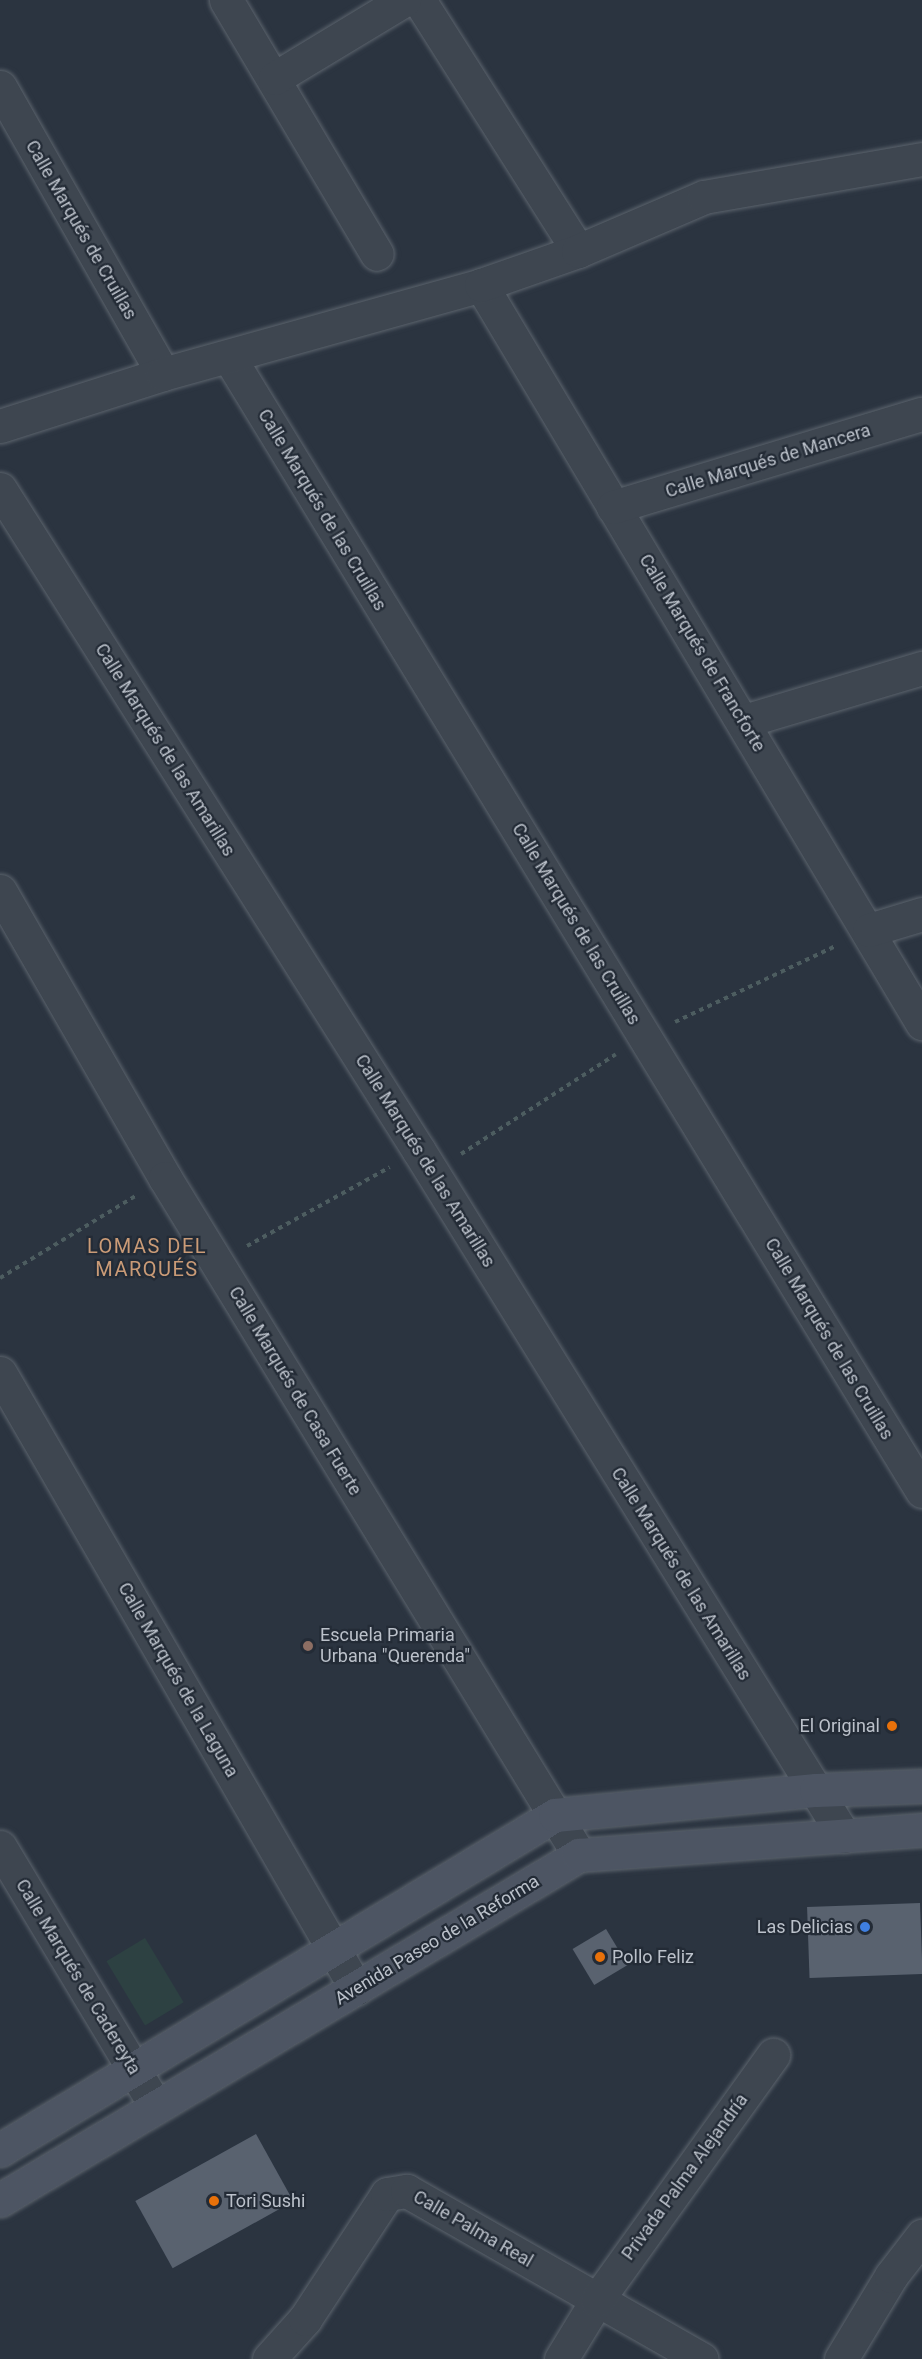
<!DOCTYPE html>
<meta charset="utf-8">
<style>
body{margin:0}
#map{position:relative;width:922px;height:2359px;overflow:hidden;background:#2b3440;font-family:Roboto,sans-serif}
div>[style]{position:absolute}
.green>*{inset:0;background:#2d4142;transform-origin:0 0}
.building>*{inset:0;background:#59626f;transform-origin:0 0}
.path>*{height:4px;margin-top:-2px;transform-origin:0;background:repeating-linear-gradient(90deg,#4d5d60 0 4.5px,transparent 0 9px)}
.roads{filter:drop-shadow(0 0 2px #5c646d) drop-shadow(0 0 2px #5c646d)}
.street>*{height:33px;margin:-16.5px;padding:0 16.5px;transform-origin:16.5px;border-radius:16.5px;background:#3e4650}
.secondary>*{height:33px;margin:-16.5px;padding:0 16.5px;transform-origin:16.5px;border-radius:16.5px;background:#4d5563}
.dots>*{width:16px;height:16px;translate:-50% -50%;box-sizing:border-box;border:3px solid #232b36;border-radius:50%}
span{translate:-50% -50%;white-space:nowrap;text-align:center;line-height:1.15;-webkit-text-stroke:4.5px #232b36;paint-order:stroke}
.street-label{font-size:18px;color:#bbc1ca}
.poi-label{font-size:18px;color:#bbc1ca}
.left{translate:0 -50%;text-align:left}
.right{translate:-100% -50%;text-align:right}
.neighbourhood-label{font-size:20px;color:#ca9b77;letter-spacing:1.5px}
</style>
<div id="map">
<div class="green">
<i style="left:145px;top:1938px;width:75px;height:45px;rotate:59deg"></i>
</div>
<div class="building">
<i style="left:920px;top:1903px;width:71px;height:113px;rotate:88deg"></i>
<i style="left:606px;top:1929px;width:42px;height:39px;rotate:59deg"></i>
<i style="left:256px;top:2134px;width:77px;height:138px;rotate:61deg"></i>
</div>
<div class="path">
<i style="left:675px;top:1022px;width:178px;rotate:-25.3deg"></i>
<i style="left:461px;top:1154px;width:184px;rotate:-32.8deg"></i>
<i style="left:247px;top:1246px;width:163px;rotate:-28.9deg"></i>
<i style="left:0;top:1278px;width:160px;rotate:-31.2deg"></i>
</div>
<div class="roads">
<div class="street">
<i style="left:226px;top:0;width:295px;rotate:59.3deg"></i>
<i style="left:419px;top:0;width:297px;rotate:57.6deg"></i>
<i style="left:275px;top:78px;width:151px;rotate:-31.2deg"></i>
<i style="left:0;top:87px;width:330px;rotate:60.4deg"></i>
<i style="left:481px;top:285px;width:860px;rotate:59.14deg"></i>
<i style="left:229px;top:357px;width:1329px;rotate:58.57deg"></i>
<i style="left:0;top:426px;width:171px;rotate:-17.7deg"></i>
<i style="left:163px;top:374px;width:330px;rotate:-15.6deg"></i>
<i style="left:481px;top:285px;width:103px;rotate:-19.3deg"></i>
<i style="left:578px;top:251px;width:137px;rotate:-23.2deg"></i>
<i style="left:704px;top:197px;width:221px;rotate:-9.9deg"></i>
<i style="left:0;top:489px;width:783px;rotate:57.67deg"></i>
<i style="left:419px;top:1151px;width:806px;rotate:58.18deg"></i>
<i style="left:613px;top:507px;width:323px;rotate:-16.8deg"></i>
<i style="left:744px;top:721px;width:186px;rotate:-16.6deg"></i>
<i style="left:0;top:891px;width:331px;rotate:60.1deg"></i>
<i style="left:165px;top:1178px;width:794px;rotate:58.55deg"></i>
<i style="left:869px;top:930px;width:55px;rotate:-16.8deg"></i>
<i style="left:0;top:1373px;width:711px;rotate:59.94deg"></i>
<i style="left:0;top:1847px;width:303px;rotate:59deg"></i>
<i style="left:269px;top:2359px;width:54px;rotate:-48deg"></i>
<i style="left:305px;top:2319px;width:149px;rotate:-56.7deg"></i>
<i style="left:387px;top:2194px;width:20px;rotate:-9deg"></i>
<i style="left:407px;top:2191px;width:339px;rotate:29.7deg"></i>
<i style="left:561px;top:2359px;width:69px;rotate:-58.6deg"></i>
<i style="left:597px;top:2300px;width:302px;rotate:-54.3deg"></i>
<i style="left:841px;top:2359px;width:97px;rotate:-58.9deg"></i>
<i style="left:891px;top:2276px;width:51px;rotate:-52.2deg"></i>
</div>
<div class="secondary">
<i style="left:0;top:2150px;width:648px;rotate:-31.12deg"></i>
<i style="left:555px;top:1815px;width:262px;rotate:-5.5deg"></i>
<i style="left:816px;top:1790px;width:106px;rotate:-2.2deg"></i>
<i style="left:0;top:2200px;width:674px;rotate:-30.79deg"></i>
<i style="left:579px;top:1855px;width:344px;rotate:-4.2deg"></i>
</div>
</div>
<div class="dots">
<i style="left:308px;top:1646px;background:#8d6e63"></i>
<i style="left:892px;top:1726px;background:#e8710a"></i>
<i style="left:865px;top:1927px;background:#3f7fe0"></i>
<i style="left:600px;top:1957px;background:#e8710a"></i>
<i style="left:214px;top:2201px;background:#e8710a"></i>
</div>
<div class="street-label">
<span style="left:81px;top:230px;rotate:60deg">Calle Marqués de Cruillas</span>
<span style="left:768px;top:461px;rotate:-17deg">Calle Marqués de Mancera</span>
<span style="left:322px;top:510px;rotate:59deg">Calle Marqués de las Cruillas</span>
<span style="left:702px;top:653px;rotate:59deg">Calle Marqués de Francforte</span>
<span style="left:165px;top:750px;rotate:58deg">Calle Marqués de las Amarillas</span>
<span style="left:576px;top:924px;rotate:59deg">Calle Marqués de las Cruillas</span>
<span style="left:425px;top:1161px;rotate:58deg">Calle Marqués de las Amarillas</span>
<span style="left:829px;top:1339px;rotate:59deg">Calle Marqués de las Cruillas</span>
<span style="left:295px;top:1391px;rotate:59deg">Calle Marqués de Casa Fuerte</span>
<span style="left:681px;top:1574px;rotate:58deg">Calle Marqués de las Amarillas</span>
<span style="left:178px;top:1680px;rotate:60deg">Calle Marqués de la Laguna</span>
<span style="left:437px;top:1940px;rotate:-31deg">Avenida Paseo de la Reforma</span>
<span style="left:78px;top:1977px;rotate:59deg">Calle Marqués de Cadereyta</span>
<span style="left:685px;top:2177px;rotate:-54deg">Privada Palma Alejandría</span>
<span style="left:473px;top:2229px;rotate:30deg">Calle Palma Real</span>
</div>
<div class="poi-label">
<span class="left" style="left:320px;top:1646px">Escuela Primaria<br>Urbana "Querenda"</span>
<span class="right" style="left:880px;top:1726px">El Original</span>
<span class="right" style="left:853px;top:1927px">Las Delicias</span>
<span class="left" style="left:612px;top:1957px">Pollo Feliz</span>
<span class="left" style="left:226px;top:2201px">Tori Sushi</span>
</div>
<div class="neighbourhood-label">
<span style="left:147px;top:1258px">LOMAS DEL<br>MARQUÉS</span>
</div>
</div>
